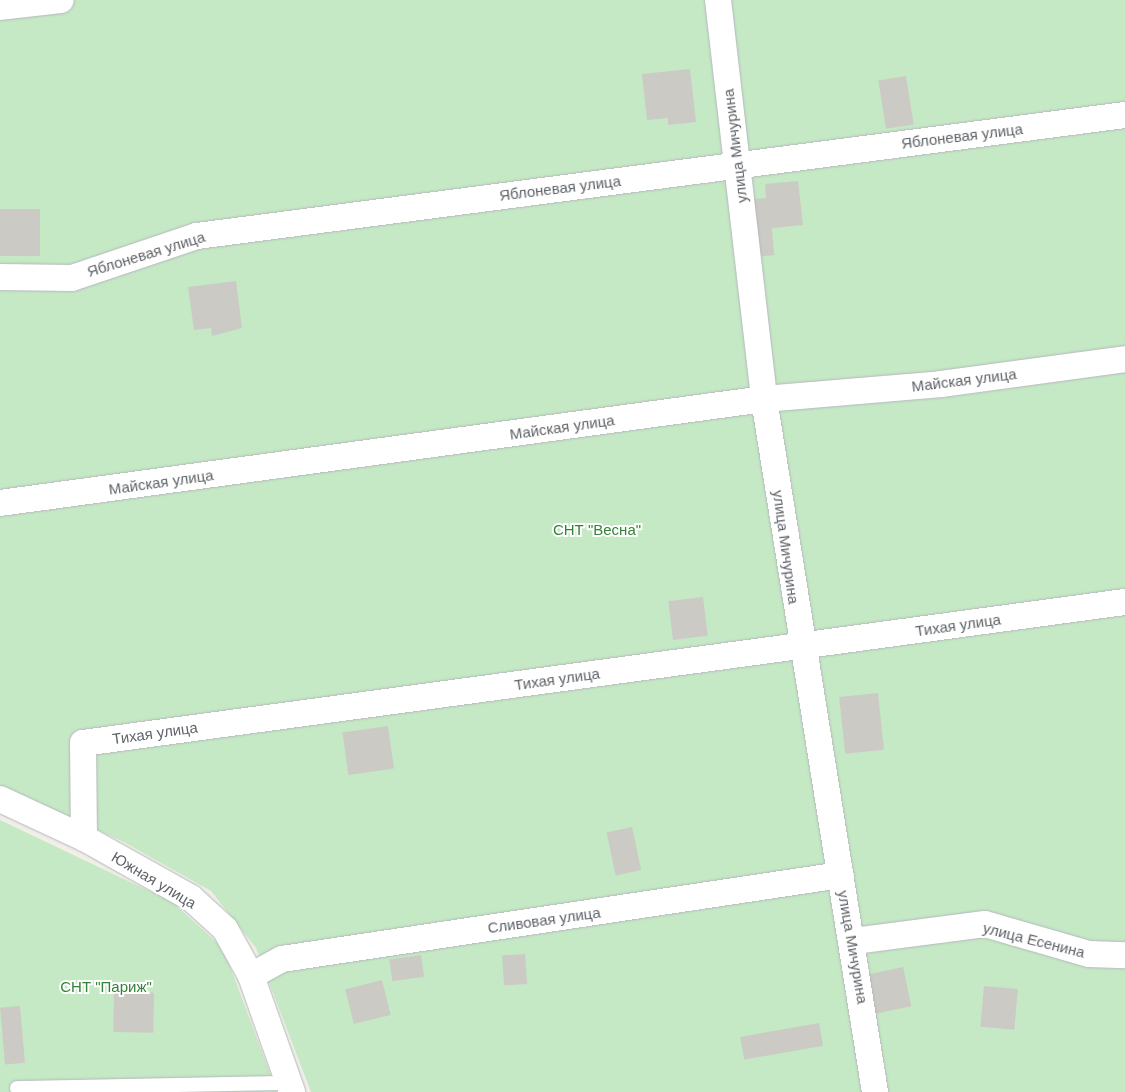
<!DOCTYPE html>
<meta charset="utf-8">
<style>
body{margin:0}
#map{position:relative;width:1125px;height:1092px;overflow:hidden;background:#f1efe8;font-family:Helvetica,sans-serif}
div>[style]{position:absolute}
.green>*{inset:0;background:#c5e8c5}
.building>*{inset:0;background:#cccac5;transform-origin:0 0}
.roads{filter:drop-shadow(0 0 1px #b5b8bc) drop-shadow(0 0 1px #b5b8bc)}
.lane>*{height:14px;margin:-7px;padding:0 7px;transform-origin:7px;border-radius:7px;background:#fff}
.street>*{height:26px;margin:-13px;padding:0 13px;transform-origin:13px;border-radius:13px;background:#fff}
span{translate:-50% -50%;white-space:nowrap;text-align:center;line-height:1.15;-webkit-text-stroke:4px #fff;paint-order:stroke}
.street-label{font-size:15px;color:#5f6368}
.park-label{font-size:15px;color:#348238}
</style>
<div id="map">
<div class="green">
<i style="clip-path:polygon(0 0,1125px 0,1125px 1092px,311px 1092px,256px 948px,211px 891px,122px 841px,0 787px)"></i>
<i style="clip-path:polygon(0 820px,172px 902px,223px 948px,277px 1092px,0 1092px)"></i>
</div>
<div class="building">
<i style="clip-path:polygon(690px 69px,696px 122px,668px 125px,668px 118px,647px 120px,642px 74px)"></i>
<i style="left:906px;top:76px;width:49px;height:28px;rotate:81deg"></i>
<i style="clip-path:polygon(798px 181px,803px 225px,772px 228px,774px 255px,755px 257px,748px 200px,766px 198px,765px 184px)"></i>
<i style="left:0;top:209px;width:40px;height:47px"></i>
<i style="clip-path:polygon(236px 281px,242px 328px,212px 336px,211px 328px,194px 330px,188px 287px)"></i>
<i style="left:703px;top:597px;width:39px;height:35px;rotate:83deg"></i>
<i style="left:878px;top:693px;width:57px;height:39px;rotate:84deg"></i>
<i style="left:388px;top:726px;width:43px;height:46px;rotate:82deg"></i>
<i style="left:632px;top:827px;width:44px;height:26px;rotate:78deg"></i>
<i style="left:525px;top:954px;width:30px;height:23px;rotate:86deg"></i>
<i style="left:421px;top:955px;width:22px;height:32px;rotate:82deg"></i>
<i style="left:903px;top:967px;width:40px;height:38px;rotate:78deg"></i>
<i style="left:382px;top:980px;width:36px;height:38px;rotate:76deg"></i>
<i style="left:984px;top:986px;width:34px;height:41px;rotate:5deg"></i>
<i style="left:114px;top:992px;width:40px;height:40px;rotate:1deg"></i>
<i style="left:20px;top:1006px;width:57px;height:20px;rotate:85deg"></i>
<i style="left:819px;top:1023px;width:23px;height:80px;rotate:80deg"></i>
</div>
<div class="roads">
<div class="lane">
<i style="left:17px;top:1088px;width:269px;rotate:-1.1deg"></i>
</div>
<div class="street">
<i style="left:718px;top:0;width:402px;rotate:83.4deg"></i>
<i style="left:764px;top:399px;width:702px;rotate:80.9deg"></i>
<i style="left:0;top:7px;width:61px;rotate:-6.5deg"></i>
<i style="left:0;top:277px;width:72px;rotate:0.8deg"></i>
<i style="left:72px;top:278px;width:132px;rotate:-18.6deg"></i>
<i style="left:197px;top:236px;width:936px;rotate:-7.43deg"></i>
<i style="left:0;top:503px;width:771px;rotate:-7.75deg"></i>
<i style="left:764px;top:399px;width:178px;rotate:-4.8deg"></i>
<i style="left:941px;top:384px;width:186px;rotate:-7.7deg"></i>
<i style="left:0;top:799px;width:93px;rotate:24.9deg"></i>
<i style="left:84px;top:838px;width:123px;rotate:29.3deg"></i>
<i style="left:191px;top:898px;width:46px;rotate:42.4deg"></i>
<i style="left:225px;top:929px;width:54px;rotate:61deg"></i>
<i style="left:251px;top:976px;width:123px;rotate:70.5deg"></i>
<i style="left:84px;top:838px;width:95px;rotate:-90.6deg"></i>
<i style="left:83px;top:743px;width:1051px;rotate:-7.71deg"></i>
<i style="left:854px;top:941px;width:132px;rotate:-7.4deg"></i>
<i style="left:985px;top:924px;width:108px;rotate:16.1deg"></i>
<i style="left:1089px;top:954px;width:36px;rotate:2deg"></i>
<i style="left:251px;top:976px;width:35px;rotate:-29deg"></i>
<i style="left:282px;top:959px;width:565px;rotate:-8.55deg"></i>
</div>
</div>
<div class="street-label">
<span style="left:962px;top:136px;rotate:-7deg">Яблоневая улица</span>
<span style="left:735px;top:146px;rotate:-97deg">улица Мичурина</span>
<span style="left:560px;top:188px;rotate:-7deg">Яблоневая улица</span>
<span style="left:146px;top:254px;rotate:-17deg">Яблоневая улица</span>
<span style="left:964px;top:380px;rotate:-7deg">Майская улица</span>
<span style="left:562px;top:427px;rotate:-8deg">Майская улица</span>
<span style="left:161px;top:482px;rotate:-8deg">Майская улица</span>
<span style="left:786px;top:547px;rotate:82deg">улица Мичурина</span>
<span style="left:958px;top:625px;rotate:-8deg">Тихая улица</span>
<span style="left:557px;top:679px;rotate:-8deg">Тихая улица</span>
<span style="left:155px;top:733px;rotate:-8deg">Тихая улица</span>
<span style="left:154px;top:880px;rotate:31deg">Южная улица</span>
<span style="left:544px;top:920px;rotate:-8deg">Сливовая улица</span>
<span style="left:1034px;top:940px;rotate:14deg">улица Есенина</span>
<span style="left:853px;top:947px;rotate:80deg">улица Мичурина</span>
</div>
<div class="park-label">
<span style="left:597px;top:530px">СНТ "Весна"</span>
<span style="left:106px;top:987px">СНТ "Париж"</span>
</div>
</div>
